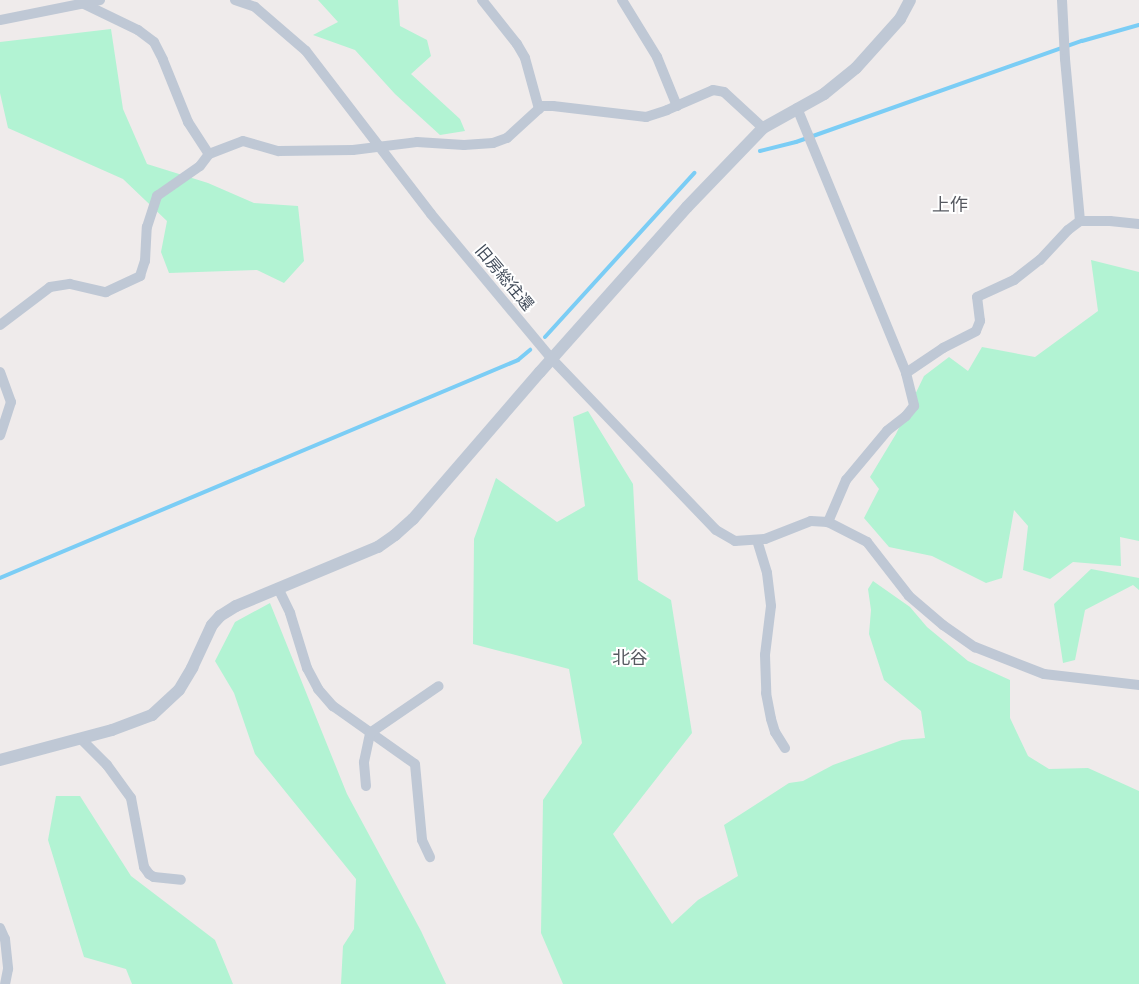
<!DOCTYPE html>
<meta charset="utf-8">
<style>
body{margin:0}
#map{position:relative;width:1139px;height:984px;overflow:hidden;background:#efebeb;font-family:"Nunito Sans","Noto Sans JP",sans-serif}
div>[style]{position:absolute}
.green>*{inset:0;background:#b2f3d3}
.stream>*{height:4px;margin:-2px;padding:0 2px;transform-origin:2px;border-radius:2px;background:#7bcdf5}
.minor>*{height:10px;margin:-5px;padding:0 5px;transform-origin:5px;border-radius:5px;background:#bfc8d5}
.tertiary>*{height:12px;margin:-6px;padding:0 6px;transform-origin:6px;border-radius:6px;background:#bfc8d5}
span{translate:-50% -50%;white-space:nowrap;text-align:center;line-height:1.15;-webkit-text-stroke:4px #fff;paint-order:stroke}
.street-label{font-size:16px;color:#424c5a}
.neighbourhood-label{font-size:18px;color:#575a61}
</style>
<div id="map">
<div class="green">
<i style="clip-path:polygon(318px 0,398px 0,400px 26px,427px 40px,431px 56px,411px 74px,460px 119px,465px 131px,440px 135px,395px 94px,355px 50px,313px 35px,338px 22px)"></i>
<i style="clip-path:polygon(111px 29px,123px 109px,147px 164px,208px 183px,254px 203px,298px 206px,304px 261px,284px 283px,257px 270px,169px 273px,161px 252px,167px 221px,123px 179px,8px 128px,0 93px,0 42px)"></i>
<i style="clip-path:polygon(1091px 260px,1139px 272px,1139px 541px,1120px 537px,1121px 566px,1073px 562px,1050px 579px,1023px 570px,1028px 526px,1014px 510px,1002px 578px,986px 583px,932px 556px,889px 547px,864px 518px,879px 489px,870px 477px,896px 434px,924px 376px,949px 357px,968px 371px,982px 347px,1035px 357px,1098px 311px)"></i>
<i style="clip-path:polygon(588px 411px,633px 484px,638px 580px,671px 600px,692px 733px,613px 834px,672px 924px,698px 900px,738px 876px,724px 825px,789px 783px,803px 781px,833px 765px,902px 740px,925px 738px,921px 711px,884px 680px,869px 634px,871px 610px,868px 589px,873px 581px,910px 607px,927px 627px,968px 661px,1010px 680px,1010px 718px,1028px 756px,1049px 769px,1088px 768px,1139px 791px,1139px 984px,563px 984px,541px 933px,543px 800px,582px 743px,569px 669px,473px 644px,474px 539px,496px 478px,557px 522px,585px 506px,573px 417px)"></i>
<i style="clip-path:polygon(1091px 569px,1139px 578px,1139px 590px,1133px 585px,1085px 610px,1075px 660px,1063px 663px,1054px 604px)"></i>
<i style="clip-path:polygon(270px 603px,347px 794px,421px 931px,446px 984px,341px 984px,343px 946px,354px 929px,356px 879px,255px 754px,234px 693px,215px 661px,235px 622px)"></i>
<i style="clip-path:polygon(56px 796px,80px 796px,131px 876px,215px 940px,233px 984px,132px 984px,126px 969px,84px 957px,48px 840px)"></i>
</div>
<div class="stream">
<i style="left:760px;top:151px;width:37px;rotate:-14deg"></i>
<i style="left:796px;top:142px;width:303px;rotate:-19.5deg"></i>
<i style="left:1082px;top:41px;width:59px;rotate:-15.7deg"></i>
<i style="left:545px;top:337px;width:222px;rotate:-47.7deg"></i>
<i style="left:0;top:578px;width:562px;rotate:-22.82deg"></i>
<i style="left:518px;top:360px;width:16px;rotate:-40deg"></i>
</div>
<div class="minor">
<i style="left:235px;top:0;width:21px;rotate:19deg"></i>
<i style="left:255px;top:7px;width:67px;rotate:40.8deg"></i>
<i style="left:306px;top:51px;width:205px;rotate:52.5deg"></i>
<i style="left:431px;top:214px;width:187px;rotate:50.2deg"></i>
<i style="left:551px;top:358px;width:238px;rotate:46.2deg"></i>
<i style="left:716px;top:530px;width:22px;rotate:30deg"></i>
<i style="left:735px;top:541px;width:30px;rotate:-4deg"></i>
<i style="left:765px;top:539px;width:49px;rotate:-21.4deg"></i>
<i style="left:811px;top:521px;width:17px;rotate:3deg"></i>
<i style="left:828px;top:522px;width:44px;rotate:27.1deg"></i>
<i style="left:867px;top:542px;width:68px;rotate:52.1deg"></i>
<i style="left:909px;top:596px;width:45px;rotate:40.5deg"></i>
<i style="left:943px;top:625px;width:39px;rotate:35deg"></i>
<i style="left:975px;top:647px;width:74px;rotate:21.4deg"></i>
<i style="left:1044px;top:674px;width:96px;rotate:6.6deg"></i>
<i style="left:482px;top:0;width:56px;rotate:51.5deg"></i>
<i style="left:517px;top:44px;width:16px;rotate:60deg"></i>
<i style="left:525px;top:58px;width:53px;rotate:74.6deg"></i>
<i style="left:622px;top:0;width:67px;rotate:58.4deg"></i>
<i style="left:657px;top:57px;width:53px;rotate:67.8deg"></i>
<i style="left:1062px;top:0;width:59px;rotate:87.1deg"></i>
<i style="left:1065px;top:59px;width:163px;rotate:84.7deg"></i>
<i style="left:82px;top:3px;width:62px;rotate:25.7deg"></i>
<i style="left:138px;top:30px;width:20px;rotate:37deg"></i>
<i style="left:154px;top:42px;width:20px;rotate:63deg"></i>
<i style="left:163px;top:60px;width:67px;rotate:68deg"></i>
<i style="left:188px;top:122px;width:38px;rotate:57deg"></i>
<i style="left:209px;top:154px;width:36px;rotate:-21deg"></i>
<i style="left:243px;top:141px;width:37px;rotate:16deg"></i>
<i style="left:279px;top:151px;width:74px;rotate:-0.8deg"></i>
<i style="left:353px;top:150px;width:64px;rotate:-7.1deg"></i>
<i style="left:417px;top:142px;width:47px;rotate:3.7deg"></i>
<i style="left:464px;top:145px;width:29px;rotate:-4deg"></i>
<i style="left:493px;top:143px;width:15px;rotate:-20deg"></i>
<i style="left:507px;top:138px;width:47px;rotate:-42.4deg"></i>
<i style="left:542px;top:106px;width:11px"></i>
<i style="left:553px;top:106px;width:94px;rotate:6.7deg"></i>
<i style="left:646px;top:117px;width:22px;rotate:-18deg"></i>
<i style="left:667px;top:110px;width:50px;rotate:-23.5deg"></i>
<i style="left:713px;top:90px;width:11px;rotate:10deg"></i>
<i style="left:724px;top:92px;width:53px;rotate:42.7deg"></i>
<i style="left:0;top:20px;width:102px;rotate:-11.3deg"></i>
<i style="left:797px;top:108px;width:287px;rotate:67.6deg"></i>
<i style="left:906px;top:373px;width:34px;rotate:76deg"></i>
<i style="left:914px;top:406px;width:13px;rotate:129deg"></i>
<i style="left:906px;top:416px;width:24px;rotate:142deg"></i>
<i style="left:887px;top:431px;width:64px;rotate:129.9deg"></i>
<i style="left:846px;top:480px;width:46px;rotate:113.2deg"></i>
<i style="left:0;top:325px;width:63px;rotate:-37.2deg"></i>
<i style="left:50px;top:287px;width:20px;rotate:-9deg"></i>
<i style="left:70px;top:284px;width:37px;rotate:13deg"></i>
<i style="left:106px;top:292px;width:38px;rotate:-25deg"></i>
<i style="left:140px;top:276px;width:16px;rotate:-72deg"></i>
<i style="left:145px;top:261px;width:34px;rotate:-87deg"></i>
<i style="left:147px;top:227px;width:33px;rotate:-72deg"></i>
<i style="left:157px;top:196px;width:52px;rotate:-34.9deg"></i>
<i style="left:200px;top:166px;width:15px;rotate:-53deg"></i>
<i style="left:0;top:372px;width:32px;rotate:70deg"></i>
<i style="left:11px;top:402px;width:35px;rotate:108deg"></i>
<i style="left:906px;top:373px;width:45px;rotate:-34deg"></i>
<i style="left:943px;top:348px;width:37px;rotate:-27deg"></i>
<i style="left:976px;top:331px;width:11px;rotate:-68deg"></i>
<i style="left:980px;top:321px;width:24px;rotate:-97deg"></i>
<i style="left:977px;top:297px;width:41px;rotate:-24.7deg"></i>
<i style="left:1014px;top:280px;width:33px;rotate:-38deg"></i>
<i style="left:1040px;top:260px;width:41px;rotate:-47deg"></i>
<i style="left:1068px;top:230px;width:15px;rotate:-37deg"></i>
<i style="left:1080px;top:221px;width:30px"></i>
<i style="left:1110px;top:221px;width:29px;rotate:6deg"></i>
<i style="left:757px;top:540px;width:34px;rotate:73deg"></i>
<i style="left:767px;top:573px;width:33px;rotate:83deg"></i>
<i style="left:771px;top:606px;width:49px;rotate:97deg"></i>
<i style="left:765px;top:655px;width:38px;rotate:88deg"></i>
<i style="left:766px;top:693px;width:26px;rotate:79deg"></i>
<i style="left:771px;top:719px;width:14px;rotate:73deg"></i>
<i style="left:775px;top:732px;width:19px;rotate:58deg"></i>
<i style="left:278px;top:588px;width:28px;rotate:64deg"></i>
<i style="left:290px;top:613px;width:58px;rotate:72.8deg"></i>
<i style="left:307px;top:668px;width:24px;rotate:62deg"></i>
<i style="left:318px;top:689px;width:23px;rotate:49deg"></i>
<i style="left:333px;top:706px;width:100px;rotate:35.3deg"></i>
<i style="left:415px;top:764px;width:76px;rotate:84.7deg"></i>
<i style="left:422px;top:840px;width:19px;rotate:65deg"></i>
<i style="left:80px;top:738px;width:38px;rotate:45deg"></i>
<i style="left:107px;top:765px;width:41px;rotate:54deg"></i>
<i style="left:131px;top:798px;width:70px;rotate:79.3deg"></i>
<i style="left:144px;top:867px;width:9px;rotate:54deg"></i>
<i style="left:149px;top:874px;width:6px;rotate:31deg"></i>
<i style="left:154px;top:877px;width:27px;rotate:6deg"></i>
<i style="left:366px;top:786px;width:24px;rotate:-95deg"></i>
<i style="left:364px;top:762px;width:30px;rotate:-78deg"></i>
<i style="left:370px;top:733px;width:83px;rotate:-34.3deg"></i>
<i style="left:0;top:928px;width:12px;rotate:66deg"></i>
<i style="left:5px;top:939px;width:30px;rotate:84deg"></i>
<i style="left:8px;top:969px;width:15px;rotate:101deg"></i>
</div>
<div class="tertiary">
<i style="left:0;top:760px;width:116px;rotate:-15deg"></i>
<i style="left:112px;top:730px;width:43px;rotate:-20.6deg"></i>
<i style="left:152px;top:715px;width:37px;rotate:-43deg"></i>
<i style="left:179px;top:690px;width:26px;rotate:-59deg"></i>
<i style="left:192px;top:668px;width:47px;rotate:-65.1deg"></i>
<i style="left:212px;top:625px;width:12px;rotate:-48deg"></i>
<i style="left:220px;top:616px;width:19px;rotate:-32deg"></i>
<i style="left:236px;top:606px;width:154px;rotate:-22.6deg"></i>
<i style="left:378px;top:547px;width:21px;rotate:-35deg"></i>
<i style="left:395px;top:535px;width:24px;rotate:-42deg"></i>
<i style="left:413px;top:519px;width:194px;rotate:-49.2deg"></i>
<i style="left:540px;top:372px;width:221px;rotate:-48.3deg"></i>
<i style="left:687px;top:207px;width:110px;rotate:-46.1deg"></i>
<i style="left:763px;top:128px;width:70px;rotate:-29.1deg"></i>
<i style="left:824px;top:94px;width:41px;rotate:-39.1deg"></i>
<i style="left:856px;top:68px;width:66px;rotate:-48.1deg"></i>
<i style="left:900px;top:19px;width:21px;rotate:-62deg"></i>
</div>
<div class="street-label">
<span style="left:504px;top:278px;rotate:50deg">旧房総往還</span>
</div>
<div class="neighbourhood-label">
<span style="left:950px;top:205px">上作</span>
<span style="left:630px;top:658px">北谷</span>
</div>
</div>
